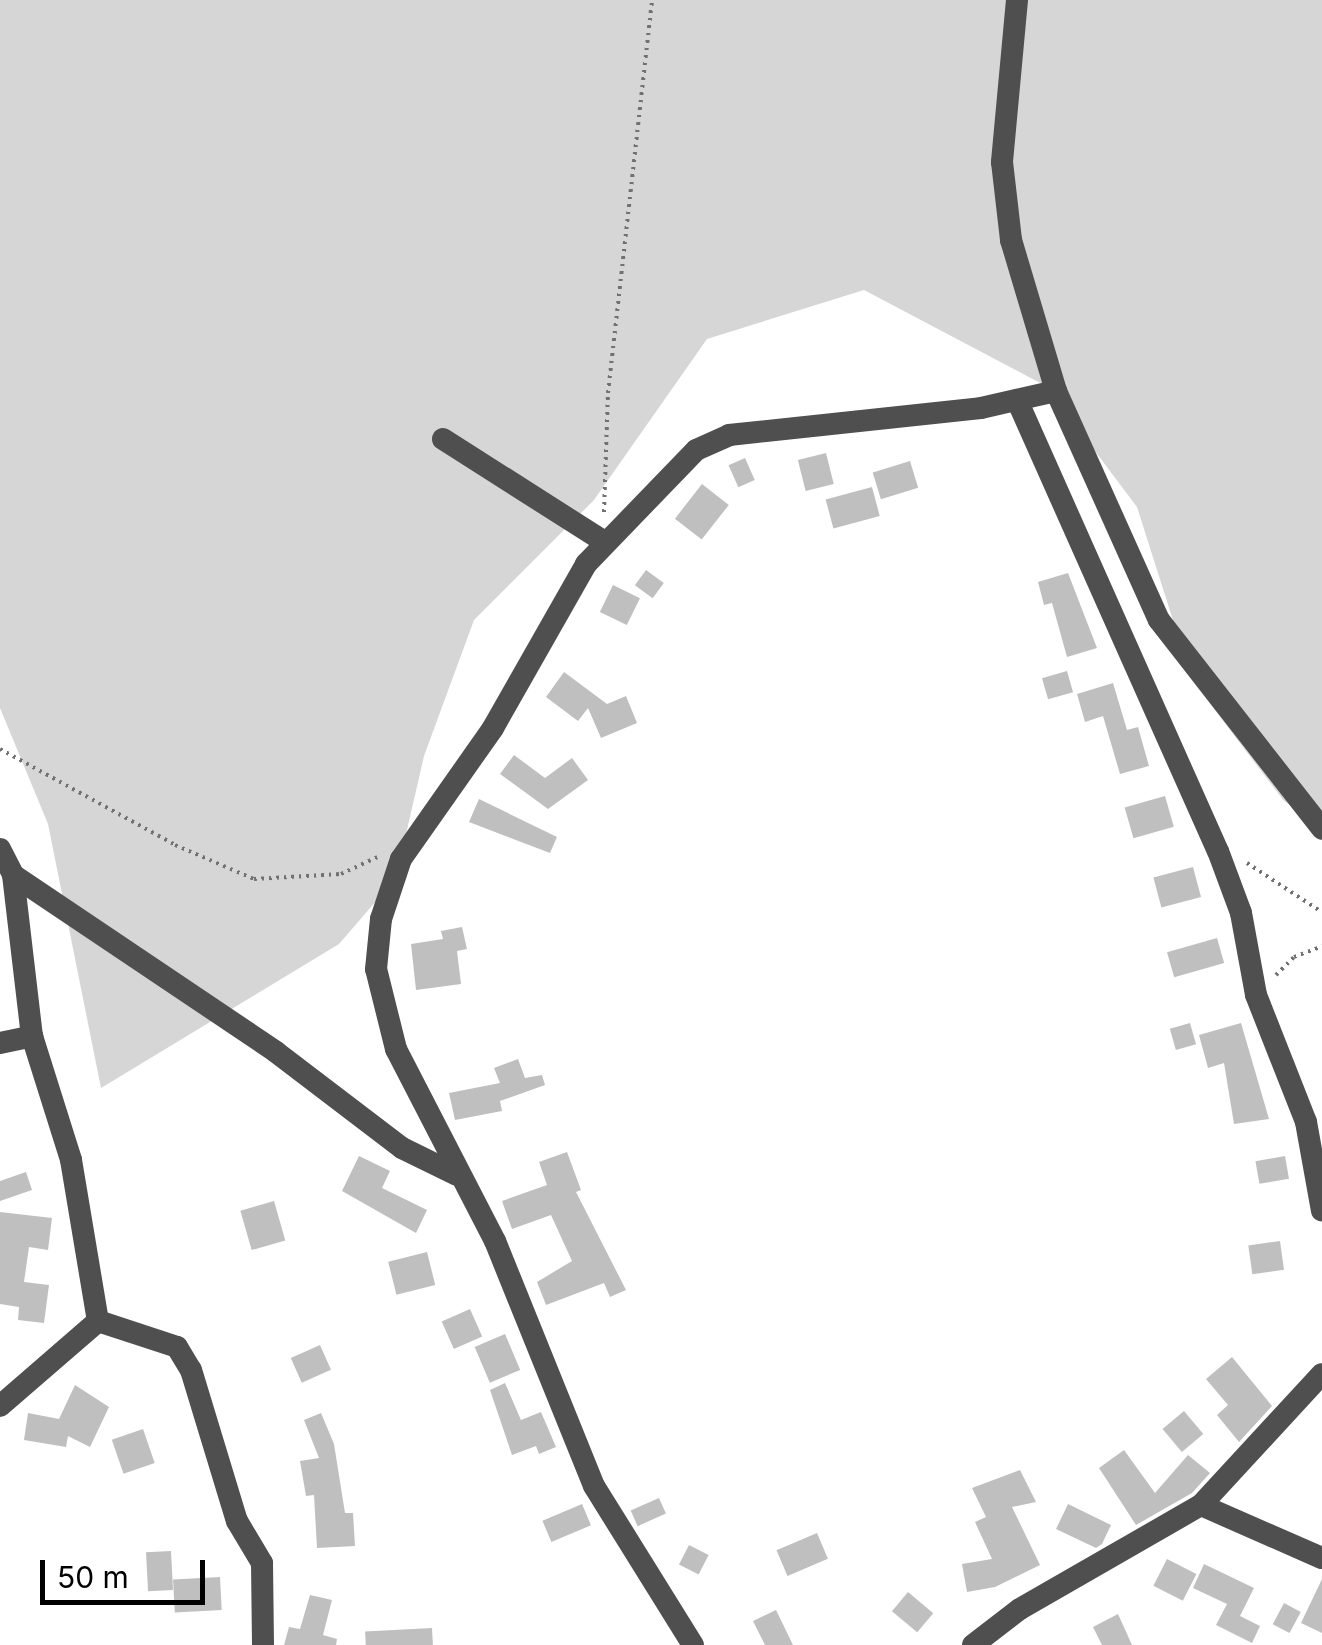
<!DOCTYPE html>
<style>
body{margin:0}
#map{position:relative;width:1322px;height:1645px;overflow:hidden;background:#fff;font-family:Inter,sans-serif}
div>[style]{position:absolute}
.green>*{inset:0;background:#d6d6d6}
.building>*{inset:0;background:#bfbfbf;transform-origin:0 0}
.path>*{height:4px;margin-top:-2px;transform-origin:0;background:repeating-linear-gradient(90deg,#717171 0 2.5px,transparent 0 7.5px)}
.minor>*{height:22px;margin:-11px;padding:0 11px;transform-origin:11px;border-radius:11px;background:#4f4f4f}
span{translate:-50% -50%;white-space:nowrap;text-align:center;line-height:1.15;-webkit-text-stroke:8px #fff;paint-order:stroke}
.scale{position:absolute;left:40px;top:1560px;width:165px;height:45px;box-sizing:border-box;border:5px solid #000;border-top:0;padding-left:12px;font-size:30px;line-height:35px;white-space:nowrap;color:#000;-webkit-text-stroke:8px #fff;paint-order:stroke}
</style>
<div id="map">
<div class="green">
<i style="clip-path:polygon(0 0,1322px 0,1322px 826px,1284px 801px,1192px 680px,1137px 507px,1046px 386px,864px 290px,707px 339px,594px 500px,474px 620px,424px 756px,396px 878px,339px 944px,101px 1088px,48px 824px,0 708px)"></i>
</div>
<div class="building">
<i style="left:826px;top:453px;width:32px;height:29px;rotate:76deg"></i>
<i style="left:745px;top:458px;width:24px;height:18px;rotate:66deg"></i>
<i style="left:910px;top:461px;width:28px;height:39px;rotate:73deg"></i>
<i style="left:702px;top:484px;width:34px;height:44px;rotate:38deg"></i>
<i style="left:872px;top:487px;width:30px;height:48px;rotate:75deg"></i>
<i style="left:646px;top:570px;width:22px;height:19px;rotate:36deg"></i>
<i style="clip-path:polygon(1068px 573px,1097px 648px,1067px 657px,1052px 603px,1044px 605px,1038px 582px)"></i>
<i style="left:613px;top:585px;width:30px;height:30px;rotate:26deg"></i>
<i style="left:1067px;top:671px;width:22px;height:26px;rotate:74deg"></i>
<i style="clip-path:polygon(564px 672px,607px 704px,626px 696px,637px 723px,601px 738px,588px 708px,578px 721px,546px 697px)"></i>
<i style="clip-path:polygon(1113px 683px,1127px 730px,1138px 727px,1149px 766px,1120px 774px,1103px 716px,1085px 722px,1077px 694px)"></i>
<i style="clip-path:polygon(514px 755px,545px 778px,572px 758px,588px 780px,548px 809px,500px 774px)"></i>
<i style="left:1165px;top:796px;width:32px;height:42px;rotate:74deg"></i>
<i style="clip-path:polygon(479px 799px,557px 837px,550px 853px,469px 822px)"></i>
<i style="left:1193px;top:867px;width:31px;height:41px;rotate:75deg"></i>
<i style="clip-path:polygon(462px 927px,467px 949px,457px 951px,461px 984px,416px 990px,411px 944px,443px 939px,441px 931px)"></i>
<i style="left:1217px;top:938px;width:26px;height:52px;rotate:74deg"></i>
<i style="left:1190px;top:1023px;width:22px;height:21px;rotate:74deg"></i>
<i style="clip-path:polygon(1241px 1023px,1269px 1119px,1234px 1124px,1224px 1063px,1208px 1068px,1199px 1035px)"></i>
<i style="clip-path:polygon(518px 1059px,525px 1078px,542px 1075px,545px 1085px,500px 1101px,502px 1111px,455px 1120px,449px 1093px,500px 1083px,494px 1068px)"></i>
<i style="clip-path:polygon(567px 1152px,581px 1190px,576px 1192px,626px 1290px,610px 1297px,604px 1283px,546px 1305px,537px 1282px,572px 1261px,551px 1215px,512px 1229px,502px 1201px,547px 1185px,539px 1162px)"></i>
<i style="clip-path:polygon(359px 1156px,390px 1171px,382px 1188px,427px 1210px,416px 1233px,342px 1191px)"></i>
<i style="left:1285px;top:1156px;width:23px;height:30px;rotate:80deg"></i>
<i style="clip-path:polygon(26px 1172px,32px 1190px,0 1201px,0 1181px)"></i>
<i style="left:274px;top:1201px;width:41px;height:35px;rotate:74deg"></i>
<i style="clip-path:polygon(0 1212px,52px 1218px,48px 1250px,29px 1247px,24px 1282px,49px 1285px,44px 1323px,18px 1320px,19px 1307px,0 1304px)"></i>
<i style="left:1280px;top:1241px;width:29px;height:32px;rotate:82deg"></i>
<i style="left:427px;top:1252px;width:34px;height:40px;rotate:76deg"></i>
<i style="left:470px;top:1309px;width:30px;height:31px;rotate:66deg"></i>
<i style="left:505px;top:1334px;width:39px;height:33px;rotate:67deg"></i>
<i style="left:320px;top:1345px;width:27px;height:32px;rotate:66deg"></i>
<i style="clip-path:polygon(1232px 1357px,1272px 1406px,1239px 1442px,1217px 1415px,1228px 1405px,1206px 1379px)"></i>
<i style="clip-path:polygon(505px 1383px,521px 1420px,541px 1412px,556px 1447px,539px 1454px,536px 1446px,512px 1455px,490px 1390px)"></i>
<i style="clip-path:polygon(75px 1385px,109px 1407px,90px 1447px,68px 1436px,66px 1447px,24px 1440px,28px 1413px,59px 1419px)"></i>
<i style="left:1184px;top:1411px;width:30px;height:28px;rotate:50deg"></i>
<i style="clip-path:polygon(321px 1413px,334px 1444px,345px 1513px,353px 1513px,355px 1546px,317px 1548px,314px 1495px,306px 1496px,300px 1461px,319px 1458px,304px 1420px)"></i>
<i style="left:143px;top:1429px;width:36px;height:33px;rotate:71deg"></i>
<i style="clip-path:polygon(1124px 1450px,1155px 1493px,1188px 1455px,1210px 1473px,1192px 1493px,1136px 1525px,1099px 1468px)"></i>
<i style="clip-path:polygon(1020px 1470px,1036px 1502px,1012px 1507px,1040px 1565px,995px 1587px,967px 1592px,962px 1564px,992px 1559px,975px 1522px,986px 1517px,972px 1488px)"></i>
<i style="left:659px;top:1498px;width:17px;height:31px;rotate:66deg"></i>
<i style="left:582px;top:1504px;width:23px;height:43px;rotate:67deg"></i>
<i style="clip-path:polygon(1068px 1504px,1111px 1525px,1102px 1544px,1096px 1548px,1056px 1529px)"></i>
<i style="left:817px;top:1533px;width:28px;height:44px;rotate:67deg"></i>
<i style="left:689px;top:1545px;width:22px;height:22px;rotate:27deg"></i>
<i style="left:171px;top:1551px;width:39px;height:25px;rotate:87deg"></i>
<i style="left:1167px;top:1559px;width:33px;height:30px;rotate:27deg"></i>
<i style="clip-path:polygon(1204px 1564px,1254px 1588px,1240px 1616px,1260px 1626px,1252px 1643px,1216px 1625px,1227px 1604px,1193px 1588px)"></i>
<i style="left:220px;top:1577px;width:33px;height:47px;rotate:87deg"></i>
<i style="clip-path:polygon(1322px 1579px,1322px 1633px,1301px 1623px)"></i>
<i style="left:908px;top:1592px;width:33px;height:25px;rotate:40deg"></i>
<i style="clip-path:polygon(310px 1595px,332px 1600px,323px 1635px,337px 1639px,336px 1645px,284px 1645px,289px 1627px,300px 1629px)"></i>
<i style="left:1284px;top:1603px;width:19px;height:24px;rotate:28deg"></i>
<i style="clip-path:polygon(776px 1610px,793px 1645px,765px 1645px,753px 1621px)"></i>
<i style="clip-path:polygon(1118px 1614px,1132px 1645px,1102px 1645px,1093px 1627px)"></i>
<i style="left:432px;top:1628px;width:17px;height:67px;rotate:87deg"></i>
</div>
<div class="path">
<i style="left:604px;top:512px;width:119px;rotate:-88.1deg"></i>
<i style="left:608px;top:393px;width:395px;rotate:-83.6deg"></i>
<i style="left:0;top:749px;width:200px;rotate:28.7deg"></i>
<i style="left:175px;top:845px;width:86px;rotate:23.3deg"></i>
<i style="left:254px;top:879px;width:87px;rotate:-3.3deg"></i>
<i style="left:341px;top:874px;width:40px;rotate:-25deg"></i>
<i style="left:1247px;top:863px;width:90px;rotate:33.2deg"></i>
<i style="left:1276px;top:975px;width:25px;rotate:-45deg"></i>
<i style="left:1294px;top:957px;width:30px;rotate:-21deg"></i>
</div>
<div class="minor">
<i style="left:1017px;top:0;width:163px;rotate:95.3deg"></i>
<i style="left:1002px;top:162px;width:79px;rotate:83.4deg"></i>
<i style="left:1011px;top:240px;width:158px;rotate:73.4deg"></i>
<i style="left:1056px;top:391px;width:251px;rotate:65.8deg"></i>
<i style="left:1159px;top:620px;width:265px;rotate:52deg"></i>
<i style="left:1017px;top:400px;width:494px;rotate:66deg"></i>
<i style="left:1218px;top:851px;width:66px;rotate:69.6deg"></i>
<i style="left:1241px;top:913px;width:83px;rotate:79.6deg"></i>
<i style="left:1256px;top:995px;width:136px;rotate:68.5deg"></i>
<i style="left:1306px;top:1122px;width:90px;rotate:79.8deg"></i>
<i style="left:443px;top:439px;width:190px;rotate:32.5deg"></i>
<i style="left:0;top:849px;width:29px;rotate:63deg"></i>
<i style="left:13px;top:875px;width:162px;rotate:83.3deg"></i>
<i style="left:32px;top:1036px;width:130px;rotate:72.5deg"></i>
<i style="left:71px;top:1160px;width:163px;rotate:80.5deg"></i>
<i style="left:13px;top:875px;width:317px;rotate:33.9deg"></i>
<i style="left:276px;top:1052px;width:158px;rotate:37.3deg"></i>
<i style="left:402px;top:1148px;width:61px;rotate:26.1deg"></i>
<i style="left:0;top:1043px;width:33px;rotate:-12deg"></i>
<i style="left:98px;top:1321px;width:83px;rotate:18.2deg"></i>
<i style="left:177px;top:1347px;width:27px;rotate:59deg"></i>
<i style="left:191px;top:1370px;width:158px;rotate:73.1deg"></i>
<i style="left:237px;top:1521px;width:49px;rotate:59.2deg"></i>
<i style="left:262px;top:1563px;width:82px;rotate:89.3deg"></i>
<i style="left:0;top:1406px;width:130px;rotate:-40.9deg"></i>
<i style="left:1201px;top:1505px;width:132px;rotate:23.7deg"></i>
<i style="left:693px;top:1645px;width:187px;rotate:-121.9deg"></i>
<i style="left:594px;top:1486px;width:264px;rotate:-112deg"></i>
<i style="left:495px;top:1241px;width:216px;rotate:-117.3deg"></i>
<i style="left:396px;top:1049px;width:82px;rotate:-104deg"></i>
<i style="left:376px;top:969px;width:50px;rotate:-84.3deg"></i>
<i style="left:381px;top:919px;width:63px;rotate:-71.6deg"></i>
<i style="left:401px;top:859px;width:160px;rotate:-54.9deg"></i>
<i style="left:493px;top:728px;width:189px;rotate:-60.4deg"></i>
<i style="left:586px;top:564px;width:158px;rotate:-46deg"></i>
<i style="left:696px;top:450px;width:36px;rotate:-24deg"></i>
<i style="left:729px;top:435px;width:253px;rotate:-6.1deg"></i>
<i style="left:981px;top:408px;width:77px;rotate:-12.8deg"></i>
<i style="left:973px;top:1645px;width:59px;rotate:-37.5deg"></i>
<i style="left:1020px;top:1609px;width:209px;rotate:-29.9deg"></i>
<i style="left:1201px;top:1505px;width:178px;rotate:-47.3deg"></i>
</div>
<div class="scale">50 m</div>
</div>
